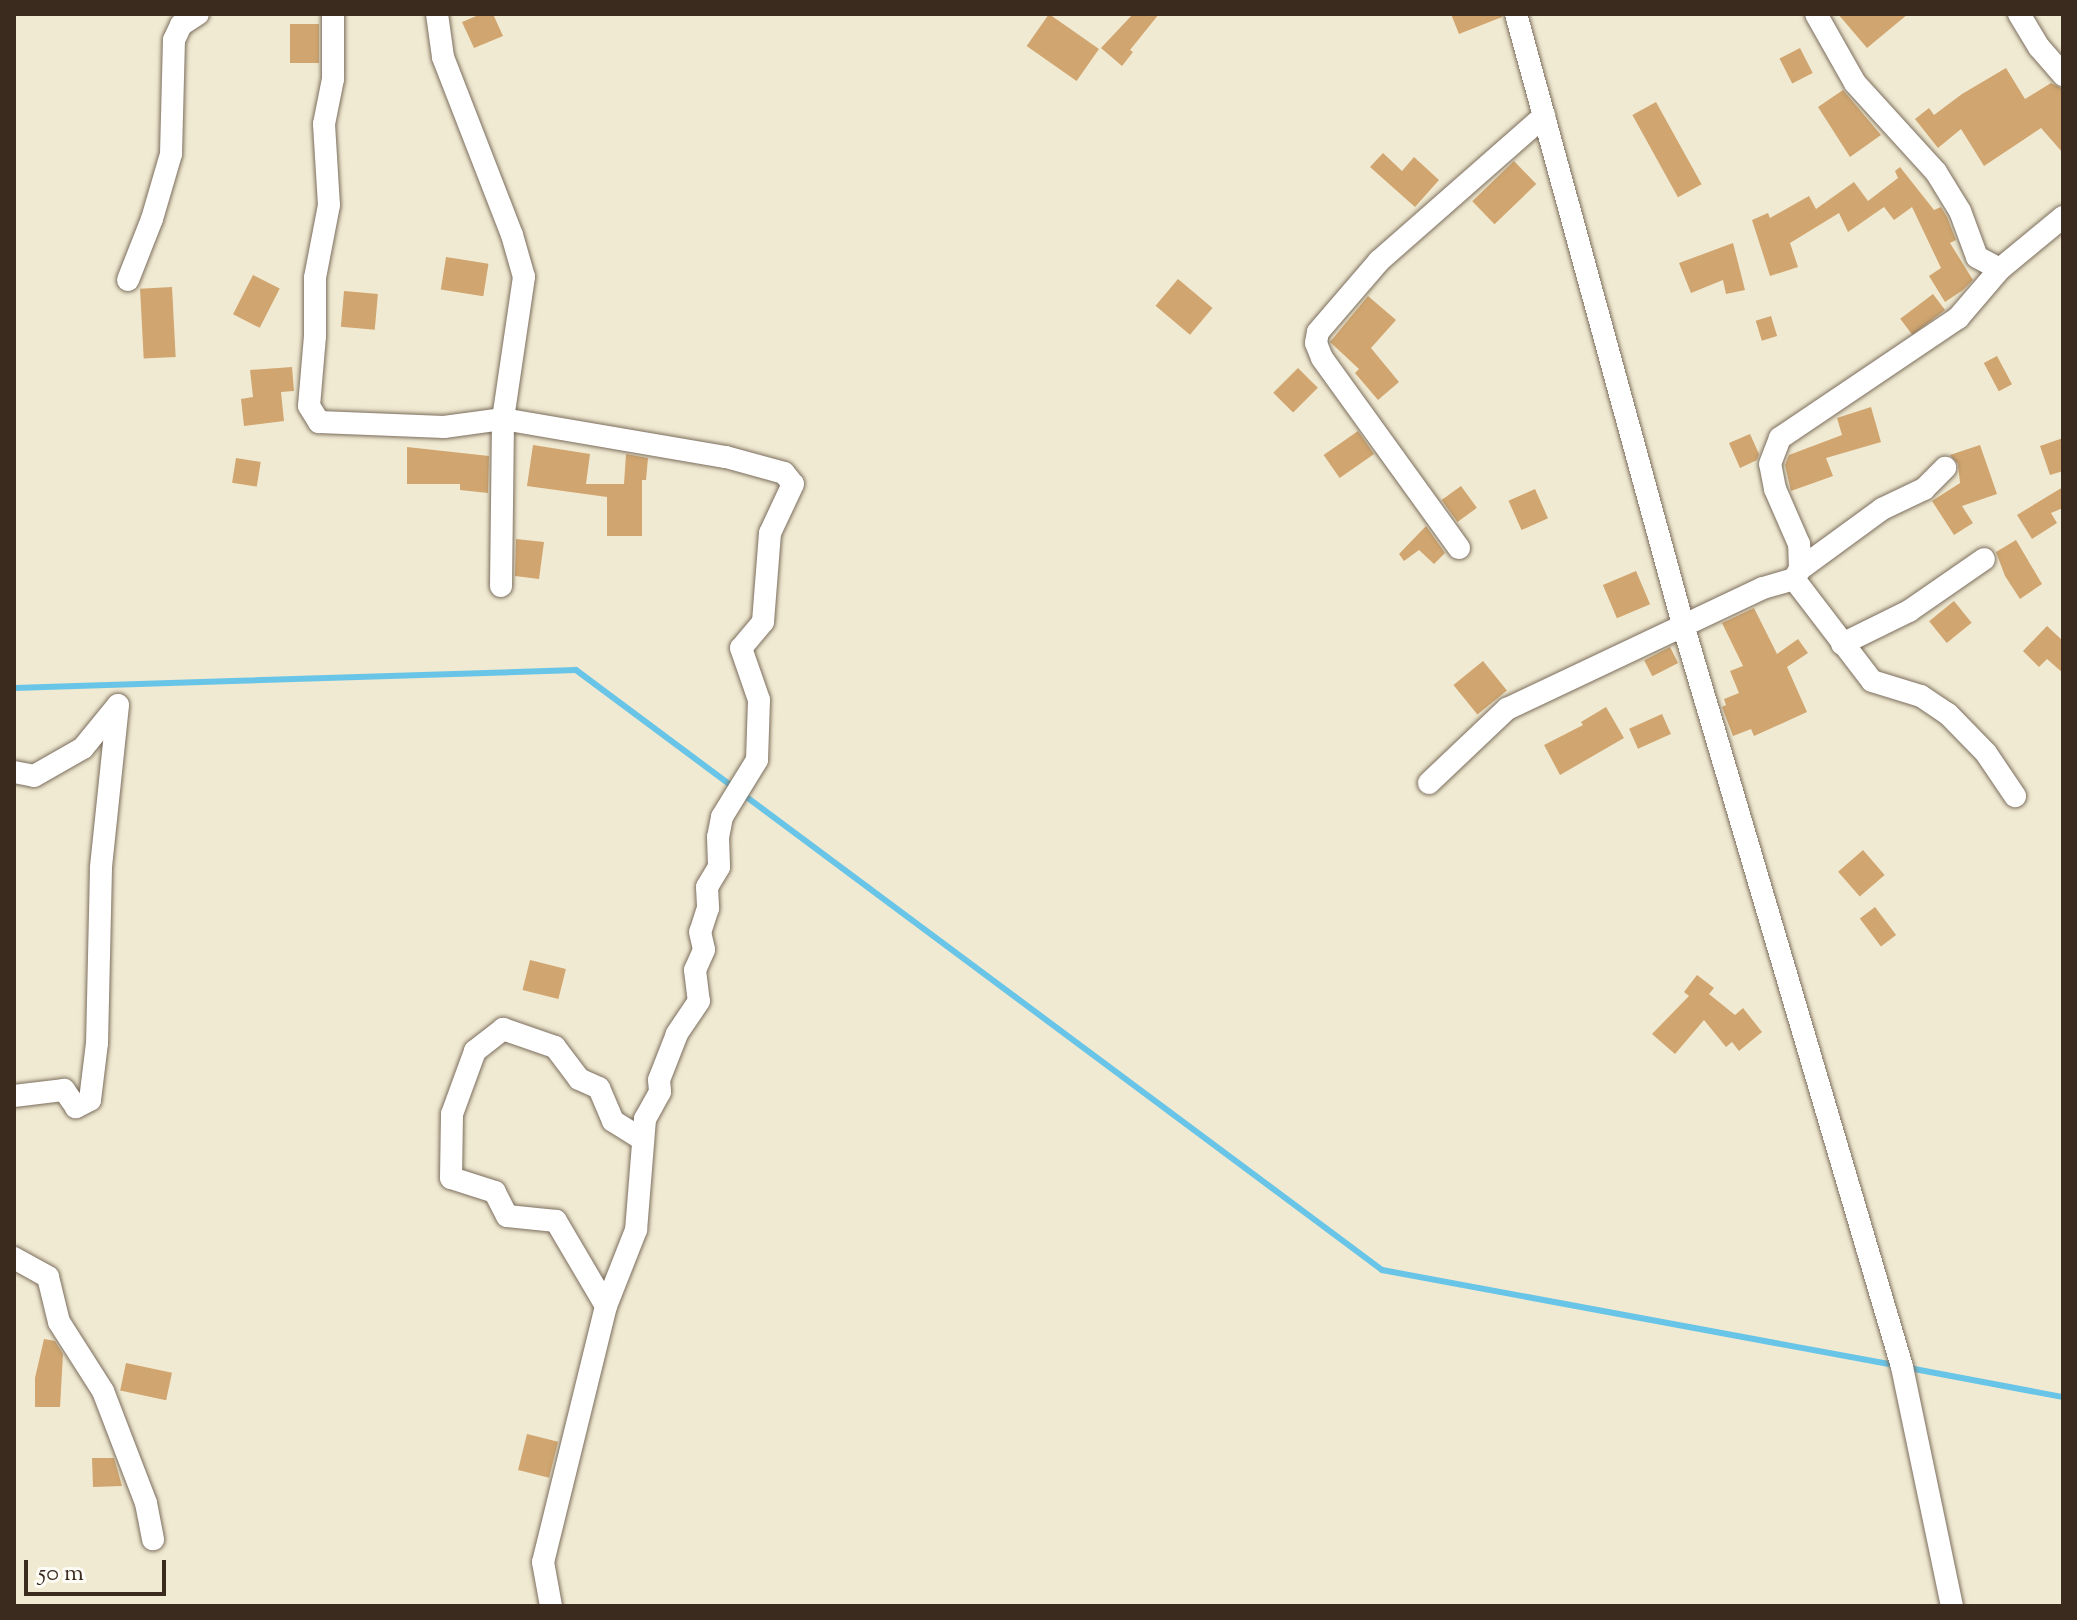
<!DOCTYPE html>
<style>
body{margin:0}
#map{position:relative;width:2077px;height:1620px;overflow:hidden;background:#f1ead2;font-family:"Sorts Mill Goudy",serif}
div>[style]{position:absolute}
.stream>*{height:6px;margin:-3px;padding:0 3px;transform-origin:3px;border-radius:3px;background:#69c5e7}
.building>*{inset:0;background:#d0a56f;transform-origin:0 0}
.roads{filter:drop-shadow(0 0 2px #7b6d5d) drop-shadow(0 0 2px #7b6d5d)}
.street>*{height:22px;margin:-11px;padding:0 11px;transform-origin:11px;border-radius:11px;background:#fff}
span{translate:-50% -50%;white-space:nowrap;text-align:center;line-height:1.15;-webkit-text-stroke:6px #fdfcf7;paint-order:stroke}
.frame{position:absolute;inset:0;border:16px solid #3b2a1e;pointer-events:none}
.scale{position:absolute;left:24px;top:1560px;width:142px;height:36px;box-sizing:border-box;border:4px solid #3b2a1e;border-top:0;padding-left:10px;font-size:24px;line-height:28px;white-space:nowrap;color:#3b2a1e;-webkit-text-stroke:6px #fdfcf7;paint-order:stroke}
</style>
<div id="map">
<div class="stream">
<i style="left:14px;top:688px;width:562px;rotate:-1.83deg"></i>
<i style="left:576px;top:670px;width:1005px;rotate:36.66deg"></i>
<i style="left:1382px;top:1270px;width:521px;rotate:10.51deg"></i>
<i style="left:1909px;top:1368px;width:157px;rotate:10.7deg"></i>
</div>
<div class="building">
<i style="clip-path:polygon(481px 14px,493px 14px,503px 36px,474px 48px,462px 22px)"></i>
<i style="left:1049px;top:14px;width:61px;height:39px;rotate:35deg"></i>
<i style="clip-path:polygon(1133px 14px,1159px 14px,1130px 50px,1133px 52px,1122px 66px,1101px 48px)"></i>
<i style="clip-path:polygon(1451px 14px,1502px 14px,1502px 17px,1459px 34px)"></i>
<i style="clip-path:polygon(1838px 14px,1908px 14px,1867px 48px)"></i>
<i style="left:290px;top:24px;width:29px;height:39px"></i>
<i style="left:1800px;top:48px;width:28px;height:23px;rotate:63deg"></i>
<i style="clip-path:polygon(2006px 68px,2025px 99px,2051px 83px,2063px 89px,2063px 153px,2041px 128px,1984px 166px,1961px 129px,1938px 148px,1915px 119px,1929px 108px,1934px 115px,1962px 94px)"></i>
<i style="clip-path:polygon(1843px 90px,1881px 135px,1850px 157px,1818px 107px)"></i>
<i style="left:1656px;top:102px;width:94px;height:27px;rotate:61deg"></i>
<i style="clip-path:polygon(1383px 153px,1402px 171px,1414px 157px,1439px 180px,1415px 207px,1370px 167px)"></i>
<i style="left:1514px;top:161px;width:32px;height:58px;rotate:46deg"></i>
<i style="clip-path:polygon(1900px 167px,1934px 210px,1941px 207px,1947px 217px,1956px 240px,1950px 243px,1973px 280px,1963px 290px,1945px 302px,1929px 276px,1941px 268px,1912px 207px,1894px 220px,1884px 207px,1848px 232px,1839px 213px,1790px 243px,1798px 267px,1770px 276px,1752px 220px,1768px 213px,1770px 218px,1809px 196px,1816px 209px,1854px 182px,1868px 201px,1898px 178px,1895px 171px)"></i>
<i style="clip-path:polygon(1733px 243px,1745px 290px,1726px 294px,1723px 280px,1691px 293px,1679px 263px)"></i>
<i style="left:446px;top:257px;width:43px;height:33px;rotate:9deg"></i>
<i style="left:253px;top:275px;width:30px;height:44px;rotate:27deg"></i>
<i style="left:1178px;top:279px;width:45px;height:35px;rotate:40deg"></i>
<i style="left:172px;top:287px;width:70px;height:32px;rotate:87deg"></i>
<i style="left:344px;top:291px;width:34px;height:36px;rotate:5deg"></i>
<i style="left:1933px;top:294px;width:20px;height:41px;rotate:53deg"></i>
<i style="clip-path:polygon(1368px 296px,1396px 320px,1371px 348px,1399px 382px,1378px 400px,1355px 373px,1359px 369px,1330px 342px)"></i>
<i style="left:1771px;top:316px;width:21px;height:16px;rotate:73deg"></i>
<i style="left:1997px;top:356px;width:32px;height:15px;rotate:62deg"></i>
<i style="clip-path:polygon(292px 367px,294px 391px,281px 392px,284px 421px,244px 426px,241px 399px,253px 397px,250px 370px)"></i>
<i style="left:1298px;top:368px;width:28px;height:35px;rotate:45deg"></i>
<i style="clip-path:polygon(1871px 407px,1881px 442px,1826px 458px,1833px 476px,1791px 491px,1785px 465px,1789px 455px,1842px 435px,1837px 418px)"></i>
<i style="left:1358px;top:431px;width:28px;height:42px;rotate:55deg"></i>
<i style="clip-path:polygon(1750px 434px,1759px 454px,1757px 460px,1740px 468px,1729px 443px)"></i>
<i style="clip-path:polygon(2063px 438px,2063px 471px,2050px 475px,2040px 446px)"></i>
<i style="clip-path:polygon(533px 445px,590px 454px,586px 484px,624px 484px,626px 454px,648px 458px,646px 480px,642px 480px,642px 536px,607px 536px,607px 497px,527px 486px)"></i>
<i style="clip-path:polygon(1980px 445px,1997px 494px,1962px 506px,1973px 523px,1954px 535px,1932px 501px,1960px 483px,1958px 464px,1950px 455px)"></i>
<i style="clip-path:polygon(407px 447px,489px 456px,488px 493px,460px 490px,460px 484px,407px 484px)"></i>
<i style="left:236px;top:458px;width:25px;height:25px;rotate:9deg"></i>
<i style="left:1461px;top:486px;width:27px;height:24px;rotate:54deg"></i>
<i style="clip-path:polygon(2063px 487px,2063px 508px,2051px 513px,2057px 523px,2032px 539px,2017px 515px)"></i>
<i style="left:1535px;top:489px;width:32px;height:29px;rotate:66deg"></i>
<i style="clip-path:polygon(1426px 526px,1445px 553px,1434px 564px,1419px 550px,1404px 561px,1399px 554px)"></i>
<i style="clip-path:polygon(516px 539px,544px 542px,539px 579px,515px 576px)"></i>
<i style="clip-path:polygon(2016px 540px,2042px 584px,2020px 599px,2005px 576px,1996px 552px)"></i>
<i style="left:1636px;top:571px;width:36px;height:36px;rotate:67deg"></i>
<i style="left:1954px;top:601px;width:28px;height:32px;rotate:51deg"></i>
<i style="clip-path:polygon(1754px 608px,1777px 654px,1798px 639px,1808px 653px,1787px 667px,1807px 712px,1754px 736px,1751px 729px,1733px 736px,1722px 707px,1726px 705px,1724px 699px,1739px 693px,1730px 671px,1743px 666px,1722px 623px)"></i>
<i style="clip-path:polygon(2047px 626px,2063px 641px,2063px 673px,2047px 659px,2039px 667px,2023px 651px)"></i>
<i style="left:1670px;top:647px;width:18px;height:29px;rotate:63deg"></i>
<i style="left:1483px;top:661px;width:38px;height:38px;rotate:51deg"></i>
<i style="clip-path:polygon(1606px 707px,1624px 738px,1560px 775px,1544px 745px,1583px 725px,1581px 722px)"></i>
<i style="left:1662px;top:714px;width:22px;height:36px;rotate:66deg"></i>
<i style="left:1863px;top:850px;width:33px;height:33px;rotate:49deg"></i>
<i style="left:1875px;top:907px;width:35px;height:19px;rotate:53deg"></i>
<i style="left:530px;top:960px;width:37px;height:31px;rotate:14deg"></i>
<i style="clip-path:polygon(1697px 975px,1714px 988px,1709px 994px,1735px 1015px,1743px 1008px,1762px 1032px,1739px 1051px,1732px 1042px,1726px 1047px,1704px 1020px,1675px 1054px,1652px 1034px,1689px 996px,1684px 992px)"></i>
<i style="clip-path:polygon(44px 1339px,55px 1341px,63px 1354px,60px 1407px,35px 1407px,35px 1378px)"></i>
<i style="left:126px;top:1363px;width:47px;height:28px;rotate:12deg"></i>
<i style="left:527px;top:1434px;width:32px;height:37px;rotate:14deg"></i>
<i style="clip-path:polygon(92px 1458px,114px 1458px,122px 1486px,93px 1487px)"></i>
</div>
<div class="roads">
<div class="street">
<i style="left:333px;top:14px;width:65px;rotate:90deg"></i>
<i style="left:333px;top:79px;width:46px;rotate:101.3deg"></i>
<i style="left:324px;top:124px;width:81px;rotate:86.5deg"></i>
<i style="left:329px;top:205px;width:74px;rotate:100.9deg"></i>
<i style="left:315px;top:278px;width:58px;rotate:90deg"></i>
<i style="left:315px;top:336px;width:70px;rotate:94.9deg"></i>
<i style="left:309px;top:406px;width:19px;rotate:58deg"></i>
<i style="left:319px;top:422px;width:125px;rotate:2.3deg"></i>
<i style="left:444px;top:427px;width:60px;rotate:-7.7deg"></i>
<i style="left:503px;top:419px;width:144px;rotate:-81.6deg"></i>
<i style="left:524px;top:277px;width:44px;rotate:-105.9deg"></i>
<i style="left:512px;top:235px;width:191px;rotate:-111.2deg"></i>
<i style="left:443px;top:57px;width:43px;rotate:-97.9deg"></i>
<i style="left:1516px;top:14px;width:637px;rotate:74.7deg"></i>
<i style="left:1684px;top:628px;width:770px;rotate:73.56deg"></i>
<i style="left:1902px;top:1367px;width:244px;rotate:78.2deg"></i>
<i style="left:1816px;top:14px;width:79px;rotate:60.5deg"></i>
<i style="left:1855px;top:83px;width:120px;rotate:47.7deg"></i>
<i style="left:1936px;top:172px;width:46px;rotate:58.4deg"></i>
<i style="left:1960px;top:211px;width:49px;rotate:69.7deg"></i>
<i style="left:1977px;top:257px;width:26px;rotate:28deg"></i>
<i style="left:2019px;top:14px;width:39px;rotate:59deg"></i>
<i style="left:2039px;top:47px;width:37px;rotate:49deg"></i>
<i style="left:128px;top:280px;width:66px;rotate:-68.5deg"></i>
<i style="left:152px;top:219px;width:68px;rotate:-73.7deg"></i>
<i style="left:171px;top:154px;width:114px;rotate:-88.5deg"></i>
<i style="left:174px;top:40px;width:17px;rotate:-65deg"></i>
<i style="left:181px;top:25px;width:20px;rotate:-33deg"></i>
<i style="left:1459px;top:548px;width:234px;rotate:-125.8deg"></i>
<i style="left:1322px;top:358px;width:16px;rotate:-112deg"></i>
<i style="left:1316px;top:343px;width:11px;rotate:-80deg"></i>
<i style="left:1318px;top:332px;width:94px;rotate:-49.3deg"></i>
<i style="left:1379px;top:261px;width:220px;rotate:-41.3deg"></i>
<i style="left:1800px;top:569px;width:102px;rotate:-36.2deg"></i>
<i style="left:1882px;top:509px;width:47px;rotate:-25.5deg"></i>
<i style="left:1924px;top:489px;width:30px;rotate:-45deg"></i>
<i style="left:1794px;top:579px;width:128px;rotate:52.6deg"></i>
<i style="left:1872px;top:681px;width:51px;rotate:17deg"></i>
<i style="left:1921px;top:696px;width:32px;rotate:34deg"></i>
<i style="left:1948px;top:714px;width:54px;rotate:45.7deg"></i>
<i style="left:1986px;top:753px;width:52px;rotate:56deg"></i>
<i style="left:501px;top:586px;width:167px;rotate:-89.3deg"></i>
<i style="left:503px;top:419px;width:226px;rotate:9.7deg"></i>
<i style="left:726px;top:457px;width:60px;rotate:15.4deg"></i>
<i style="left:784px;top:473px;width:14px;rotate:51deg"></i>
<i style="left:793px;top:484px;width:54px;rotate:115.1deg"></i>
<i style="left:770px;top:533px;width:89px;rotate:94.5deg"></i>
<i style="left:763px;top:622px;width:34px;rotate:130deg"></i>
<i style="left:741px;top:648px;width:55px;rotate:70.9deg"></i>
<i style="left:759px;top:700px;width:60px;rotate:91.9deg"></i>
<i style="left:757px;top:760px;width:67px;rotate:121.6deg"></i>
<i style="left:722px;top:817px;width:20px;rotate:101deg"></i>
<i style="left:718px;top:837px;width:30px;rotate:88deg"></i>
<i style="left:719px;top:867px;width:23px;rotate:121deg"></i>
<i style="left:707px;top:887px;width:21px;rotate:87deg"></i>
<i style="left:708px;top:908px;width:25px;rotate:108deg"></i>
<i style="left:700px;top:932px;width:18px;rotate:77deg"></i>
<i style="left:704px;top:950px;width:22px;rotate:114deg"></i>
<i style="left:695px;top:970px;width:31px;rotate:83deg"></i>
<i style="left:699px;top:1001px;width:40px;rotate:124deg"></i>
<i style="left:677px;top:1034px;width:49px;rotate:111.4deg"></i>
<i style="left:659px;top:1080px;width:12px;rotate:85deg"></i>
<i style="left:660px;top:1092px;width:31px;rotate:119deg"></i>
<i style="left:645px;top:1119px;width:111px;rotate:94.6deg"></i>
<i style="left:636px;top:1230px;width:82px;rotate:111.5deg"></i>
<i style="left:606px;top:1306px;width:264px;rotate:103.8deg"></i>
<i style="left:543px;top:1562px;width:45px;rotate:79.7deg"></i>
<i style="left:1842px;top:644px;width:75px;rotate:-26.2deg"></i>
<i style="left:1909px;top:611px;width:91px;rotate:-34.7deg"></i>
<i style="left:14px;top:772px;width:20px;rotate:11deg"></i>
<i style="left:34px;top:776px;width:56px;rotate:-29.7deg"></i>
<i style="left:83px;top:748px;width:55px;rotate:-50.9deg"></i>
<i style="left:118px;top:705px;width:164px;rotate:96deg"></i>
<i style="left:101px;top:868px;width:175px;rotate:91.3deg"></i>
<i style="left:97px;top:1043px;width:57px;rotate:97deg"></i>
<i style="left:90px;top:1100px;width:16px;rotate:153deg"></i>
<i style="left:76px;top:1107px;width:21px;rotate:-125deg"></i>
<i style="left:64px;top:1090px;width:50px;rotate:173.2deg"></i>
<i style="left:1429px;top:783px;width:108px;rotate:-43.5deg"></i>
<i style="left:1507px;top:709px;width:283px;rotate:-25.3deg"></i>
<i style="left:1763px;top:588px;width:32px;rotate:-16deg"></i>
<i style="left:1794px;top:579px;width:12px;rotate:-59deg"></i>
<i style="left:1800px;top:569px;width:25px;rotate:-92deg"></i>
<i style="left:1799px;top:544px;width:60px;rotate:-113.6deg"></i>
<i style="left:1775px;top:489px;width:25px;rotate:-101deg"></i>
<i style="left:1770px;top:464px;width:28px;rotate:-69deg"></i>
<i style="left:1780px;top:438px;width:215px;rotate:-34deg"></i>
<i style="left:1958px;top:318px;width:65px;rotate:-49.4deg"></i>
<i style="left:2000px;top:269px;width:82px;rotate:-39.5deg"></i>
<i style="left:14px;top:1258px;width:39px;rotate:29deg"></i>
<i style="left:48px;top:1277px;width:46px;rotate:76.3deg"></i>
<i style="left:59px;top:1322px;width:82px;rotate:57.5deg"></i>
<i style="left:103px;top:1391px;width:120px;rotate:69deg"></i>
<i style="left:146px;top:1503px;width:37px;rotate:79deg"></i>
<i style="left:606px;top:1306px;width:99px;rotate:-120.5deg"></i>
<i style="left:556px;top:1221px;width:49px;rotate:-174.2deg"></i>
<i style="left:507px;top:1216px;width:27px;rotate:-117deg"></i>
<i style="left:495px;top:1192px;width:46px;rotate:-162.3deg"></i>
<i style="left:451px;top:1178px;width:64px;rotate:-89.1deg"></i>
<i style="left:452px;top:1114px;width:67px;rotate:-69.9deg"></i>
<i style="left:475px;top:1051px;width:36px;rotate:-38deg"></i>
<i style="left:503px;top:1029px;width:55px;rotate:19.1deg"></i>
<i style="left:555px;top:1047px;width:40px;rotate:53deg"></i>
<i style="left:579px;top:1079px;width:22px;rotate:24deg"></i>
<i style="left:599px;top:1088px;width:36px;rotate:67deg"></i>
<i style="left:613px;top:1121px;width:34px;rotate:32deg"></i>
</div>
</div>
<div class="frame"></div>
<div class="scale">50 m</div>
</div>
